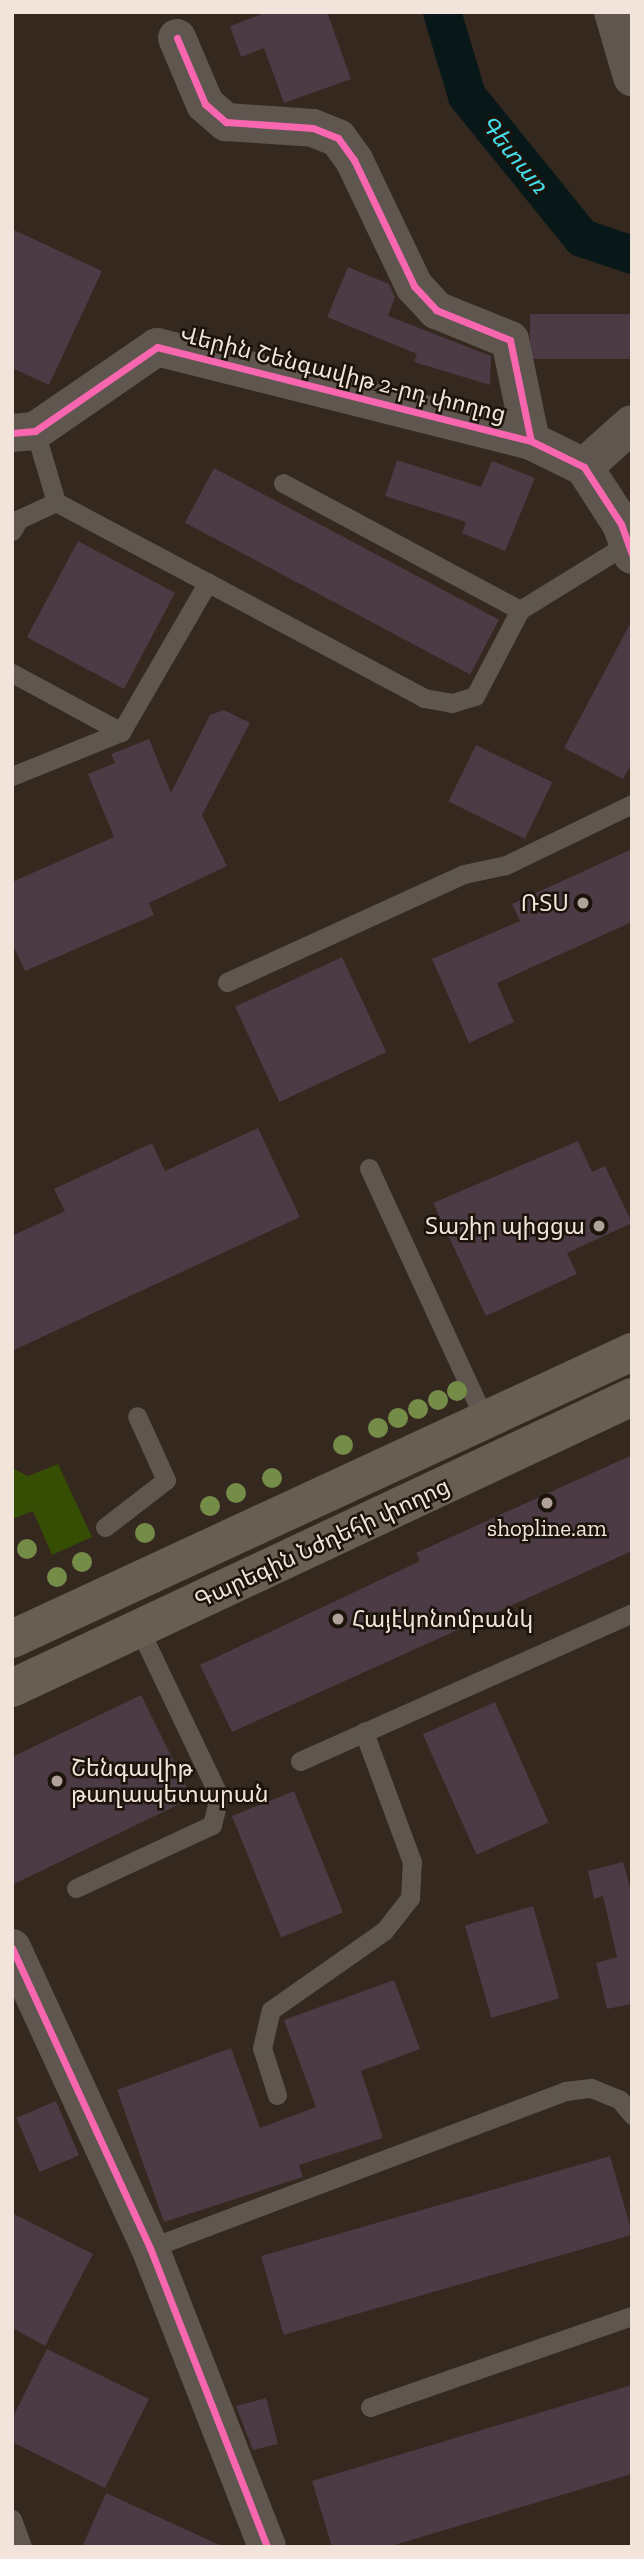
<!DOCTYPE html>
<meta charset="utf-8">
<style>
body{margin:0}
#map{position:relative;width:644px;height:2559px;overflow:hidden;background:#34281f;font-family:"Zilla Slab","Noto Sans Armenian",serif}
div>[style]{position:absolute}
.green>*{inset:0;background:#364d04}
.canal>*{height:38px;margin:-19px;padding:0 19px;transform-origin:19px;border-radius:19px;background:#081819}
.building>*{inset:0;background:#4c3a44;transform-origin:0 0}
.service>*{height:19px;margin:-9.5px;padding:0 9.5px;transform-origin:9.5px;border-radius:9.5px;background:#5f574f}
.minor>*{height:38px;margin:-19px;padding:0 19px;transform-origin:19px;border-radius:19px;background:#5f574f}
.primary>*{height:38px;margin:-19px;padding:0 19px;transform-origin:19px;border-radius:19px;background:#685e51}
.cycleway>*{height:7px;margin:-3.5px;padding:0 3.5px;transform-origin:3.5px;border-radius:3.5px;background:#f766af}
.trees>*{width:20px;height:20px;margin:-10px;border-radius:50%;background:#748c48}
.dots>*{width:19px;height:19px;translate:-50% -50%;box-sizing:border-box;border:4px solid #1c130b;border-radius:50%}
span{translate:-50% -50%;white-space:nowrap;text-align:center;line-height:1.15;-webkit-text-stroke:5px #1c130b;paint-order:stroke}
.street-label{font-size:23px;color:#f2e4da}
.poi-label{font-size:23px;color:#f2e4da}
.right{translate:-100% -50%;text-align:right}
.left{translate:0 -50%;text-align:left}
.water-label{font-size:24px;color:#44dceb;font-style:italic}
.frame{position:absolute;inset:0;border:14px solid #f2e4da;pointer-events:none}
</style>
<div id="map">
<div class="green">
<i style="clip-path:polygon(58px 1464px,92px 1537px,52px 1555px,33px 1511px,12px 1519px,12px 1468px,28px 1476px)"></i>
</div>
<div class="canal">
<i style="left:442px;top:12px;width:88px;rotate:73.4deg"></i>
<i style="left:467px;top:96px;width:183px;rotate:51deg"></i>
<i style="left:582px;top:238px;width:53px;rotate:18.8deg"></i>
</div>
<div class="building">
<i style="clip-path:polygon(267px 12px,327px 12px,351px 79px,284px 103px,264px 48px,241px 57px,230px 26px)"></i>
<i style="clip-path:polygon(12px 229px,102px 271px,49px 385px,12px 368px)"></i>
<i style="clip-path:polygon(348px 267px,389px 284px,395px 297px,388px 316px,491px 356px,490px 385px,414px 362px,417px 354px,327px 317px)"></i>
<i style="left:632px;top:314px;width:45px;height:102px;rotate:90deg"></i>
<i style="clip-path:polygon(397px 460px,481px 487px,492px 461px,535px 478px,505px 551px,462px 533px,466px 522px,385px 496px)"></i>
<i style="left:214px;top:468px;width:323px;height:62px;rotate:28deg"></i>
<i style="left:78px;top:541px;width:110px;height:109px;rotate:28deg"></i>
<i style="clip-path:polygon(632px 620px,632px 763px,623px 779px,564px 748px)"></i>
<i style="clip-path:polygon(224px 710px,250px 723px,202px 815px,227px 866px,149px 903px,154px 915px,25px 971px,12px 943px,12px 882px,114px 837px,88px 774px,115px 763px,111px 754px,149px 739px,171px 793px,210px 715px)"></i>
<i style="left:476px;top:745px;width:85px;height:63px;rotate:26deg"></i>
<i style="clip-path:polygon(632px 849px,632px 922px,497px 983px,514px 1022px,469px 1043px,432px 959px,520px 921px,512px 904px)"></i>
<i style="left:342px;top:957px;width:105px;height:118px;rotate:65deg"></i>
<i style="clip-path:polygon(258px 1128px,300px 1217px,12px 1351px,12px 1236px,65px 1211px,54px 1189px,152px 1143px,165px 1171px)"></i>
<i style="clip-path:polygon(578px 1141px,592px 1172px,605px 1166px,632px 1223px,567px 1253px,577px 1274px,486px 1316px,433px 1203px)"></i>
<i style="clip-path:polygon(632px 1455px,632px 1551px,232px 1732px,200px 1665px,420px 1561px,416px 1553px)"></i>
<i style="clip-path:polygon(141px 1695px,192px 1798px,12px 1885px,12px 1757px)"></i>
<i style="left:495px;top:1702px;width:132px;height:79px;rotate:66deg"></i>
<i style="left:294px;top:1791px;width:131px;height:67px;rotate:68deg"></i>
<i style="clip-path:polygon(623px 1862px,632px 1894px,632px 2004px,607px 2009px,596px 1963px,617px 1957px,603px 1896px,594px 1899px,588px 1871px)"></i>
<i style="left:533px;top:1906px;width:96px;height:71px;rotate:74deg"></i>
<i style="clip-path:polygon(394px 1980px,420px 2049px,361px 2071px,383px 2138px,299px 2165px,303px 2177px,164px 2222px,117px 2090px,231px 2048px,260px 2128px,316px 2107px,284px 2020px)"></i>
<i style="left:56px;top:2101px;width:59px;height:43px;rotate:67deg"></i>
<i style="left:610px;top:2156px;width:82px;height:363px;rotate:74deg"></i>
<i style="clip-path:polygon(12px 2213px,93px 2254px,45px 2346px,12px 2328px)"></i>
<i style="clip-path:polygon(47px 2349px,149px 2399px,105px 2488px,12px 2442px,12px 2419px)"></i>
<i style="clip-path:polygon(632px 2385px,632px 2474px,388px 2547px,332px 2547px,312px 2481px)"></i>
<i style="clip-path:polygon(266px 2398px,278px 2444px,253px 2450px,236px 2406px)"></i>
<i style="clip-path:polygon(106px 2493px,224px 2547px,82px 2547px)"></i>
</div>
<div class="service">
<i style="left:35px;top:431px;width:74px;rotate:73.5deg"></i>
<i style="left:56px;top:502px;width:417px;rotate:28deg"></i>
<i style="left:424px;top:698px;width:28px;rotate:10deg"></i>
<i style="left:452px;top:703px;width:24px;rotate:-17deg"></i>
<i style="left:475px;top:696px;width:97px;rotate:-62.4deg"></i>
<i style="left:520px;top:610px;width:126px;rotate:-31.7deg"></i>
<i style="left:283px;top:483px;width:269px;rotate:28.2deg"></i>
<i style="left:12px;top:531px;width:14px;rotate:-60deg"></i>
<i style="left:19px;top:519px;width:41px;rotate:-24.7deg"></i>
<i style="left:12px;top:673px;width:124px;rotate:28.4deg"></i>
<i style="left:12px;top:776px;width:118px;rotate:-22deg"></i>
<i style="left:121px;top:732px;width:173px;rotate:-59.9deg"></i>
<i style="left:227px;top:982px;width:260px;rotate:-24.5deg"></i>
<i style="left:464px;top:874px;width:43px;rotate:-12.1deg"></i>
<i style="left:506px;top:865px;width:140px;rotate:-25.8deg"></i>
<i style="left:369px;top:1168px;width:280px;rotate:65.3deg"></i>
<i style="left:105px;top:1527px;width:77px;rotate:-37.6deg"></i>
<i style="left:166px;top:1480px;width:70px;rotate:-114.4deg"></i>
<i style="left:300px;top:1761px;width:363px;rotate:-24deg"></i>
<i style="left:76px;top:1888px;width:150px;rotate:-24.9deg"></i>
<i style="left:212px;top:1825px;width:30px;rotate:-76deg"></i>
<i style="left:219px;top:1796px;width:186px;rotate:-115.5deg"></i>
<i style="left:277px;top:2095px;width:49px;rotate:-107.7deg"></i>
<i style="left:262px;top:2048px;width:39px;rotate:-77deg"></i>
<i style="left:271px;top:2010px;width:138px;rotate:-35deg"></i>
<i style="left:384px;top:1931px;width:42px;rotate:-51.8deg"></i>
<i style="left:410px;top:1898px;width:36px;rotate:-87deg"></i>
<i style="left:412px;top:1862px;width:139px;rotate:-110.3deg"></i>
<i style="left:150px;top:2248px;width:444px;rotate:-20.7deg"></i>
<i style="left:565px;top:2091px;width:26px;rotate:-7deg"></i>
<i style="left:591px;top:2088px;width:31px;rotate:22deg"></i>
<i style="left:620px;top:2100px;width:19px;rotate:51deg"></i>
<i style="left:370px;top:2407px;width:277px;rotate:-19.2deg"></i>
<i style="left:12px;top:2519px;width:30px;rotate:70deg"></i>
</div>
<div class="minor">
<i style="left:613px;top:12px;width:68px;rotate:73.7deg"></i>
<i style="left:177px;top:38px;width:72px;rotate:67deg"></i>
<i style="left:205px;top:104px;width:28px;rotate:41deg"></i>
<i style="left:226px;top:122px;width:87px;rotate:3.9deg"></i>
<i style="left:313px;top:128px;width:27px;rotate:22deg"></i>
<i style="left:338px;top:138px;width:27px;rotate:54deg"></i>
<i style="left:354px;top:160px;width:140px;rotate:64.5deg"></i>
<i style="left:414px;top:286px;width:33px;rotate:47deg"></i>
<i style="left:436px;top:310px;width:80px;rotate:22.1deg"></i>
<i style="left:510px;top:340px;width:103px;rotate:78.3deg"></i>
<i style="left:12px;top:433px;width:23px;rotate:-5deg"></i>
<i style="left:35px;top:431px;width:148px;rotate:-34.5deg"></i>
<i style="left:157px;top:347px;width:386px;rotate:14.1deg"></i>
<i style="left:531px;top:441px;width:59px;rotate:26.1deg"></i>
<i style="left:584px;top:467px;width:68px;rotate:57deg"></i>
<i style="left:621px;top:524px;width:33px;rotate:70deg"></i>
<i style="left:584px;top:467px;width:64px;rotate:-41.9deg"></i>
<i style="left:12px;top:1948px;width:330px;rotate:65.3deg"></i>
<i style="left:150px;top:2248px;width:321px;rotate:68.6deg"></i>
</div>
<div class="primary">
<i style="left:12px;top:1639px;width:683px;rotate:-24.84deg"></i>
<i style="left:12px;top:1688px;width:685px;rotate:-25.14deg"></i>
</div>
<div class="cycleway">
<i style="left:177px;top:38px;width:72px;rotate:67deg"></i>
<i style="left:205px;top:104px;width:28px;rotate:41deg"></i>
<i style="left:226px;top:122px;width:87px;rotate:3.9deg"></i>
<i style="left:313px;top:128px;width:27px;rotate:22deg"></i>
<i style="left:338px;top:138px;width:27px;rotate:54deg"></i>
<i style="left:354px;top:160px;width:140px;rotate:64.5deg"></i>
<i style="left:414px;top:286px;width:33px;rotate:47deg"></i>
<i style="left:436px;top:310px;width:80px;rotate:22.1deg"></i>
<i style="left:510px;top:340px;width:103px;rotate:78.3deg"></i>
<i style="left:12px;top:433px;width:23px;rotate:-5deg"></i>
<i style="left:35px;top:431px;width:148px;rotate:-34.5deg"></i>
<i style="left:157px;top:347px;width:386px;rotate:14.1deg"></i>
<i style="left:531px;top:441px;width:59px;rotate:26.1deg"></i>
<i style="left:584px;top:467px;width:68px;rotate:57deg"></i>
<i style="left:621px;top:524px;width:33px;rotate:70deg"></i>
<i style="left:12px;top:1948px;width:330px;rotate:65.3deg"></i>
<i style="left:150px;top:2248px;width:321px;rotate:68.6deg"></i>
</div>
<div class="trees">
<i style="left:457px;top:1391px"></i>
<i style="left:438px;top:1400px"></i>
<i style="left:418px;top:1409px"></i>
<i style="left:398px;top:1418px"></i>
<i style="left:378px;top:1428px"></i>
<i style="left:343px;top:1445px"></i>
<i style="left:272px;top:1478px"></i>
<i style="left:236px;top:1493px"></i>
<i style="left:210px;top:1506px"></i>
<i style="left:145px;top:1533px"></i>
<i style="left:27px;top:1549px"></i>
<i style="left:82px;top:1562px"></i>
<i style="left:57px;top:1577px"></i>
</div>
<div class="dots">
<i style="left:583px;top:903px;background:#b0a299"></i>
<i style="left:599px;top:1226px;background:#b0a299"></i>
<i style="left:547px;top:1503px;background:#b0a299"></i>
<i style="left:338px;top:1619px;background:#b0a299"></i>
<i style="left:57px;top:1781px;background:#b0a299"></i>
</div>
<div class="street-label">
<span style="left:343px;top:374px;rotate:14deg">Վերին Շենգավիթ 2-րդ փողոց</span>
<span style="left:322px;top:1543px;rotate:-25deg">Գարեգին Նժդեհի փողոց</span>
</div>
<div class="poi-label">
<span class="right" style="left:569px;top:903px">ՌՏՍ</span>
<span class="right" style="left:585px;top:1226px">Տաշիր պիցցա</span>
<span style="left:547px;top:1528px">shopline.am</span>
<span class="left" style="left:352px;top:1619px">Հայէկոնոմբանկ</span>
<span class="left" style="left:71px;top:1781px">Շենգավիթ<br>թաղապետարան</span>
</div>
<div class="water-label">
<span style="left:514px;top:154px;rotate:51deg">Գետառ</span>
</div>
<div class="frame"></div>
</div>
